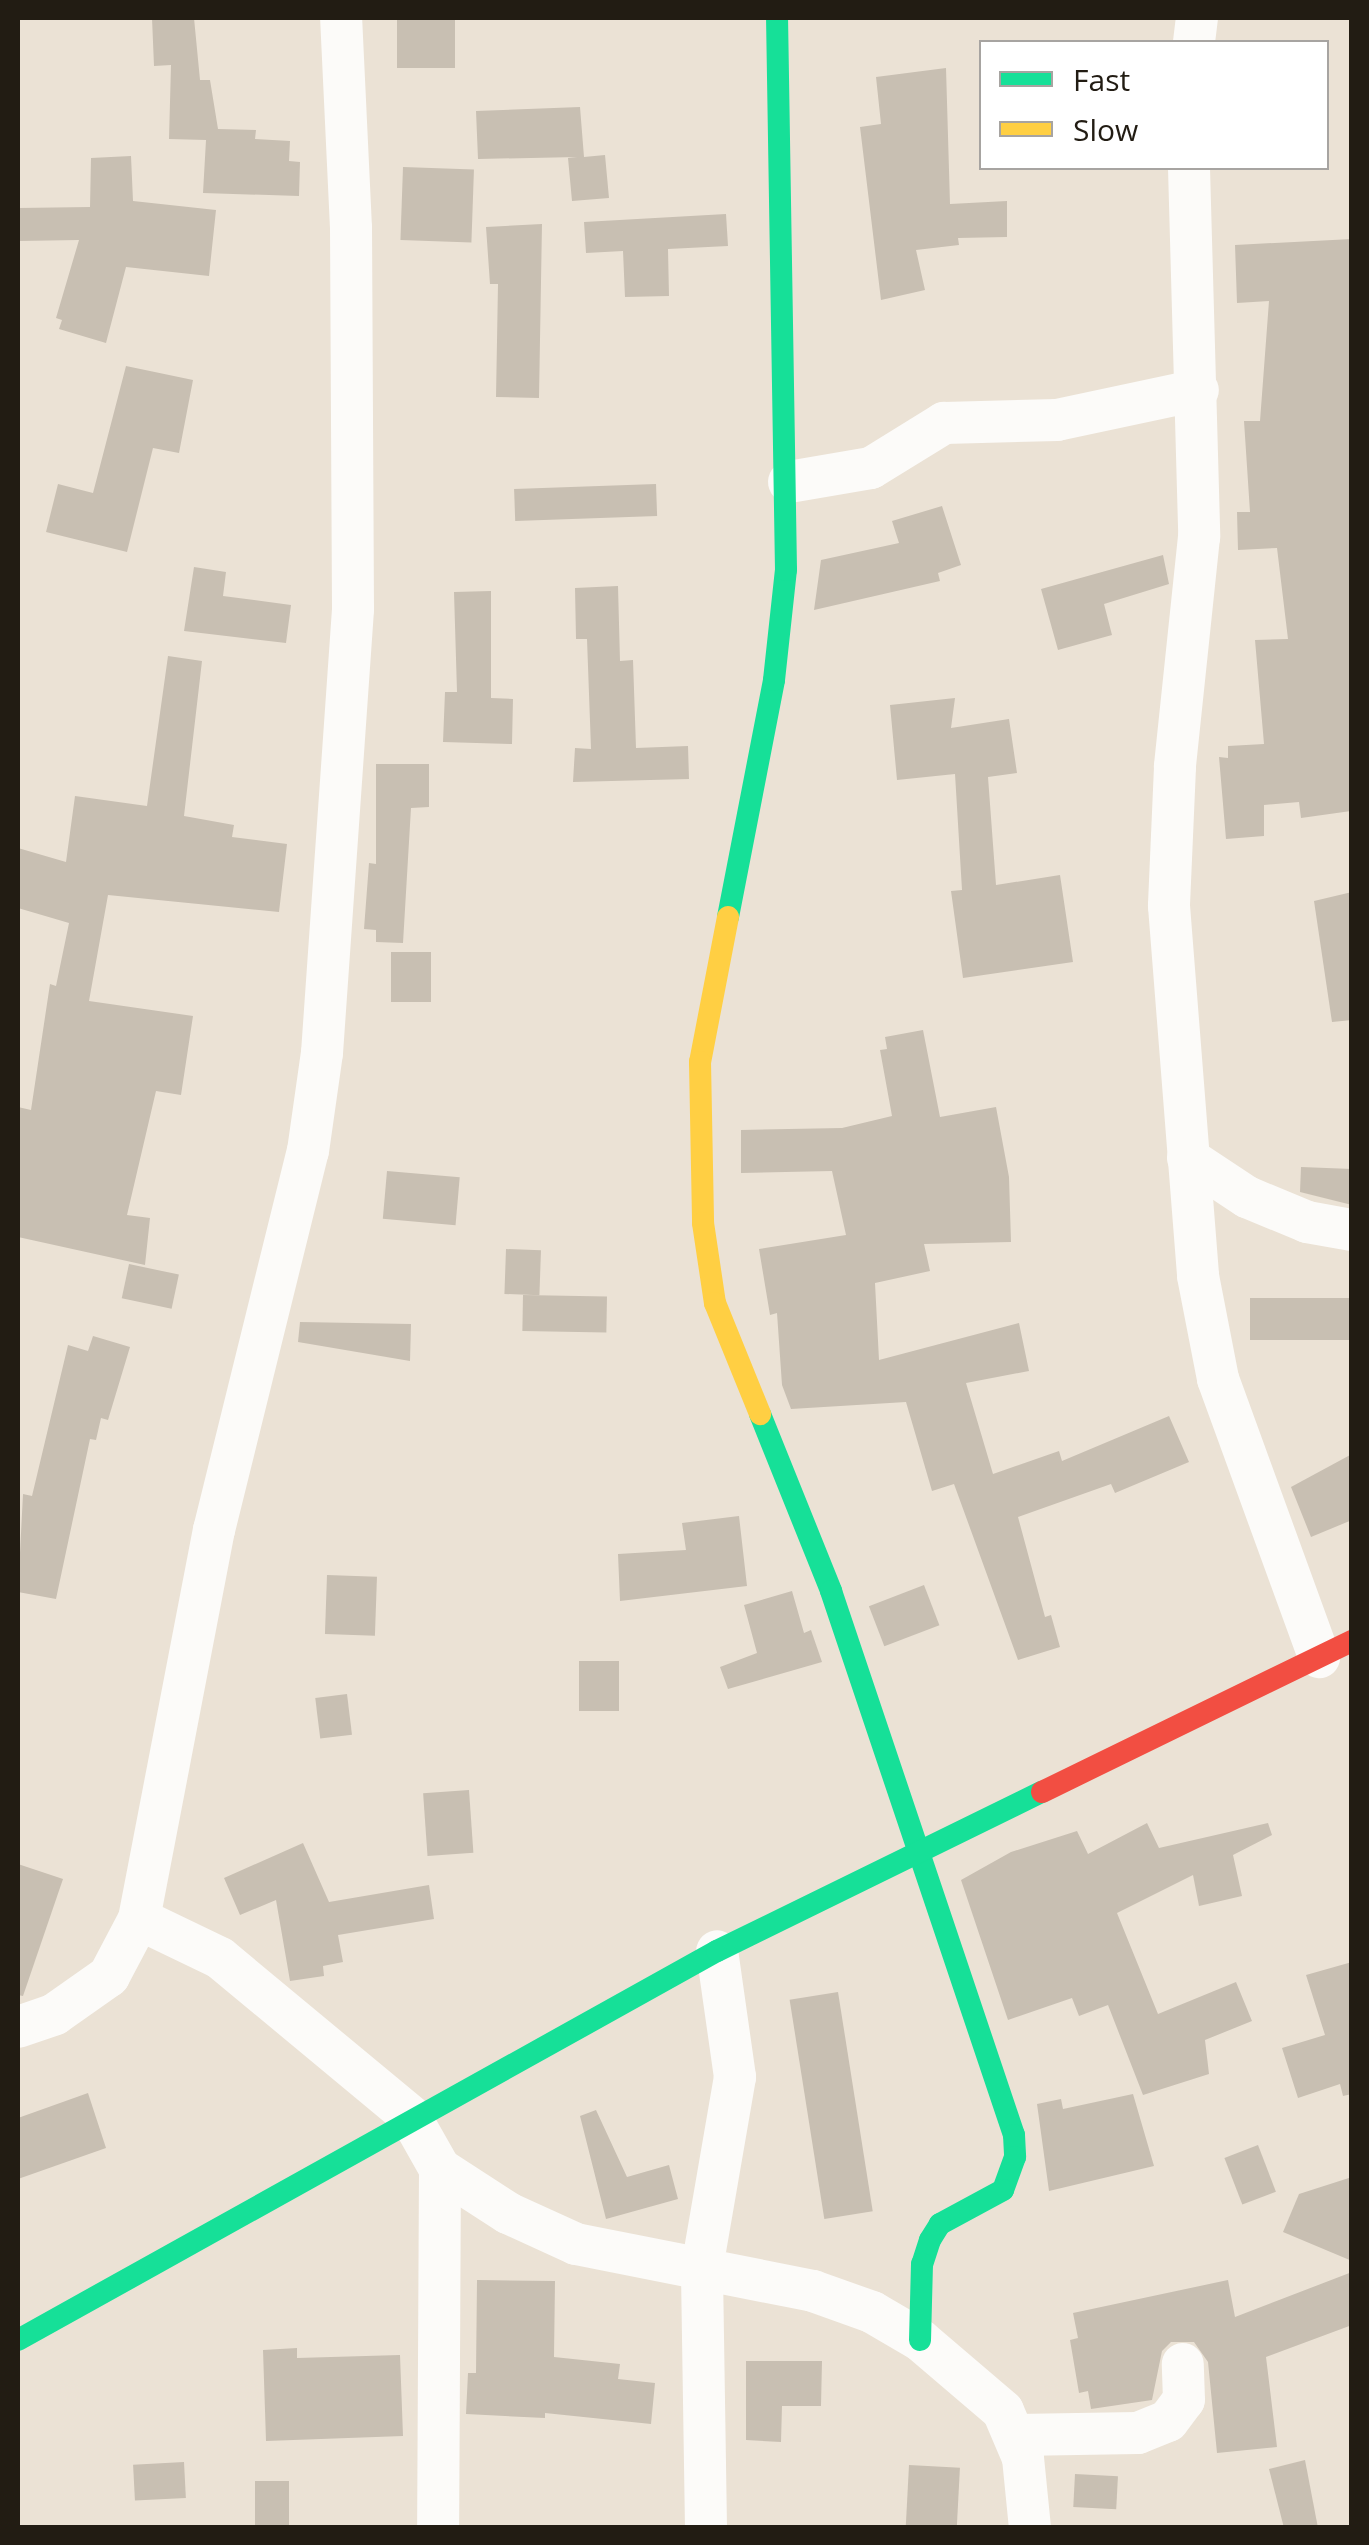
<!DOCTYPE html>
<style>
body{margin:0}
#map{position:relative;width:1369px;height:2545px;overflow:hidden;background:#ebe2d5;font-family:"Open Sans",sans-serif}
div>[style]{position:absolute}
.building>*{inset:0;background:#c8bfb2;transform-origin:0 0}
.street>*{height:42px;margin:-21px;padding:0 21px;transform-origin:21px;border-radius:21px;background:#fcfbf9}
.fast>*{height:22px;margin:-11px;padding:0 11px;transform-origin:11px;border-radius:11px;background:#16e098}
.slow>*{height:22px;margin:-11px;padding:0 11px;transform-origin:11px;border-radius:11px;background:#ffcf43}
.jam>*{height:22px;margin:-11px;padding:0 11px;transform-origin:11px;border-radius:11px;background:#f24e42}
span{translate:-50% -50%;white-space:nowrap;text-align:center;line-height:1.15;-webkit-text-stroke:8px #fff;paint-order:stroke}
.frame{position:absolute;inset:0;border:20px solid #221c13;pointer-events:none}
.legend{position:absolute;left:979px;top:40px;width:350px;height:130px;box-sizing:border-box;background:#fff;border:2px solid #a7a4a1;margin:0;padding:12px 18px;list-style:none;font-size:30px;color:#221c13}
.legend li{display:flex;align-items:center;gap:20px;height:50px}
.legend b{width:50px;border:2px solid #a7a4a1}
</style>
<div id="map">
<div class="building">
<i style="clip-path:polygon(152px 18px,194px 18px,200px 80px,210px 80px,218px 129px,256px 130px,255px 139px,290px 141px,289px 161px,300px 162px,299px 196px,203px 193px,206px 140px,169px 139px,171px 65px,154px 66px)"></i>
<i style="left:397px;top:18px;width:58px;height:50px"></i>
<i style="clip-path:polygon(946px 68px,950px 204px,1007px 201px,1007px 237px,958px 238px,959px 245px,916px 250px,925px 290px,881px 300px,860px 127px,881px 124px,876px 77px)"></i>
<i style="clip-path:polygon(580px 107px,584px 157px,605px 155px,609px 198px,572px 201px,568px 158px,577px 157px,478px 159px,476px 111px)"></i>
<i style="clip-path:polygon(131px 156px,133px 201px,216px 210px,209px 276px,126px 267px,106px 343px,59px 329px,62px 320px,56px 318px,79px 240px,18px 241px,18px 208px,90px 207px,91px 158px)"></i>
<i style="left:403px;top:167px;width:71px;height:73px;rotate:2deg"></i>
<i style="clip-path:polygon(726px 214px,728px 246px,668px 249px,669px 296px,625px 297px,623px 251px,586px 253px,584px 222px)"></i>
<i style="clip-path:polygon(542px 224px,539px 398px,496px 397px,498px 284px,490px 284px,486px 227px)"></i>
<i style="clip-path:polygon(1352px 239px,1351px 811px,1301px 818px,1299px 802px,1264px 805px,1264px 836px,1226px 839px,1219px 757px,1228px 758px,1228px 746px,1264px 744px,1255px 640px,1288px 639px,1277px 548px,1238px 550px,1237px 512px,1250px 512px,1244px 421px,1260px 421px,1269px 301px,1237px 303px,1235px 245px)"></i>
<i style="clip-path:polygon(126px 366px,193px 380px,179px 453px,153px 448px,127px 552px,46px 532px,58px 484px,93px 493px)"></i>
<i style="left:656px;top:484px;width:32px;height:142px;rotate:88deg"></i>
<i style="clip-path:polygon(942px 506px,961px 565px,938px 573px,940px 581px,814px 610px,821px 560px,899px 543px,892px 521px)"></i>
<i style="clip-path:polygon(1163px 555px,1169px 584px,1104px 604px,1112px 635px,1058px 650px,1041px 589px)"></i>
<i style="clip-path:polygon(194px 567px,226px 572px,223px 596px,291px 605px,286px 643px,184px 631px)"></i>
<i style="clip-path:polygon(618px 586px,620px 661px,633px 660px,636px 748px,688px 746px,689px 779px,573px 782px,575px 748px,591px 749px,587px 639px,576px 639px,575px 588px)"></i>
<i style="clip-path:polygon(491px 591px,491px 698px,513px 699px,512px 744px,443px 742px,445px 692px,457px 692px,454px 592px)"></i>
<i style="clip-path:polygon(168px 656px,202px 661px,184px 816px,234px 825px,232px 837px,287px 844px,279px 912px,108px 895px,89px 1001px,193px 1016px,181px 1095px,156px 1091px,127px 1215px,150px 1218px,145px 1265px,18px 1237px,18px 1107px,31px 1110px,50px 984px,56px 986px,69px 923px,18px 908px,18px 848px,66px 862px,75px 796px,147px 806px)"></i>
<i style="clip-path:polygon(955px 698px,951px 728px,1009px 719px,1017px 773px,988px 777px,996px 885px,1060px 875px,1073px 962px,963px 978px,951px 891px,962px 890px,955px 774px,897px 780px,890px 705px)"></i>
<i style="clip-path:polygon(376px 764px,429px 764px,429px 807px,411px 808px,403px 943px,376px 942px,376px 930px,364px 929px,369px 863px,376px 864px)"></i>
<i style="clip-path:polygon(1352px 892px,1352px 1020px,1332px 1022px,1314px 901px)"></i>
<i style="left:391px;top:952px;width:40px;height:50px"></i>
<i style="clip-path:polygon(923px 1030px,940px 1117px,996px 1107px,1009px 1177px,1011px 1242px,924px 1244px,930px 1271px,875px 1283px,879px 1360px,1019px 1323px,1029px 1371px,966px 1383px,993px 1474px,1059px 1451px,1062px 1461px,1169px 1416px,1189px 1462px,1115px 1493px,1111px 1484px,1018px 1517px,1045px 1617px,1051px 1615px,1060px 1647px,1018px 1660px,954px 1484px,932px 1491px,906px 1402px,791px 1409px,782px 1385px,777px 1313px,770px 1315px,759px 1249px,846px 1235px,832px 1171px,741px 1173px,741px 1130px,842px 1128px,892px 1116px,880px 1050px,887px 1049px,885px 1037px)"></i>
<i style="clip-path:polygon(1301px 1167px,1352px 1169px,1352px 1205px,1300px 1192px)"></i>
<i style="left:387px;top:1171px;width:73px;height:48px;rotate:5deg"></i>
<i style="left:506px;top:1249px;width:35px;height:45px;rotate:2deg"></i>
<i style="left:129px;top:1264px;width:51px;height:35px;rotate:12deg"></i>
<i style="left:523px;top:1295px;width:84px;height:36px;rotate:1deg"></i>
<i style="left:1352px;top:1298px;width:42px;height:102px;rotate:90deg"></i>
<i style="clip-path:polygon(300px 1322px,411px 1324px,410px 1361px,298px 1342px)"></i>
<i style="clip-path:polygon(93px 1336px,130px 1347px,108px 1420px,101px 1418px,96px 1440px,90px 1439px,56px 1599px,18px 1592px,23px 1494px,32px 1496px,68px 1345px,88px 1351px)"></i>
<i style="clip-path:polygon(1352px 1454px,1352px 1520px,1311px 1537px,1291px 1487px)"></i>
<i style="clip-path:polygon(739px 1516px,747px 1586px,620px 1601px,618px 1554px,686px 1550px,682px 1523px)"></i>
<i style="left:327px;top:1575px;width:50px;height:59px;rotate:2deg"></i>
<i style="left:924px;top:1585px;width:43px;height:59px;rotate:69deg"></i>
<i style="clip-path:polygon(792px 1591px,804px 1633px,811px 1630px,822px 1662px,728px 1689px,720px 1667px,757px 1653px,744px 1605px)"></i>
<i style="left:579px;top:1661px;width:40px;height:50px"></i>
<i style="left:347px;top:1694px;width:41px;height:32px;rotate:83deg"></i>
<i style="left:469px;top:1790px;width:63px;height:46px;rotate:86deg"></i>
<i style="clip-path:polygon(1147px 1823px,1159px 1848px,1268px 1823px,1272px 1835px,1233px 1855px,1242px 1896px,1199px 1906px,1193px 1875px,1117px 1913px,1158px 2014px,1236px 1982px,1252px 2021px,1205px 2040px,1209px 2074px,1143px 2095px,1108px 2005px,1079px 2016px,1072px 1998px,1008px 2020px,961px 1880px,1011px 1852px,1077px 1831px,1088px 1854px)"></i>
<i style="clip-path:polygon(303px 1843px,329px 1902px,429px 1885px,434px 1919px,338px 1935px,343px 1962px,323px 1966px,324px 1976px,290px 1981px,276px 1900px,240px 1915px,224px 1878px)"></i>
<i style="clip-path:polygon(18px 1864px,63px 1879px,23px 1996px,18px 1995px)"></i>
<i style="clip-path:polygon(1352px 1962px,1352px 2094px,1343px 2096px,1340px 2084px,1298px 2098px,1282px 2048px,1325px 2035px,1306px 1975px)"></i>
<i style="left:838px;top:1992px;width:222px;height:49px;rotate:81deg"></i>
<i style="clip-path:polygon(88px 2093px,106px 2148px,18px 2179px,18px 2118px)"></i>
<i style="clip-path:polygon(1133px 2094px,1154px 2166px,1049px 2191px,1037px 2104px,1061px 2099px,1063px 2109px)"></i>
<i style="clip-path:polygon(596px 2110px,627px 2177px,669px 2165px,678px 2199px,606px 2219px,580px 2116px)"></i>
<i style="left:1258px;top:2145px;width:50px;height:36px;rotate:69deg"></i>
<i style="clip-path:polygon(1352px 2177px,1352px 2261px,1283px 2232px,1299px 2194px)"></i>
<i style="clip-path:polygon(1352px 2272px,1352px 2325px,1266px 2357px,1277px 2447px,1217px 2453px,1208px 2362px,1194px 2342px,1171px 2342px,1162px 2351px,1152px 2400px,1091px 2409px,1088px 2391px,1079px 2393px,1070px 2340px,1078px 2338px,1073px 2313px,1228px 2280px,1235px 2317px)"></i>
<i style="clip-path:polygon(477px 2280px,555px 2281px,554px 2357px,620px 2364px,618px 2379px,655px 2383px,651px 2424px,545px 2413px,545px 2418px,466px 2414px,468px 2373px,476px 2373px)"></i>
<i style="clip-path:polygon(297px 2348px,297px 2358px,400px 2355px,403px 2436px,266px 2441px,263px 2350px)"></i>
<i style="clip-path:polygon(746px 2361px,822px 2361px,821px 2406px,782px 2406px,781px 2442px,746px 2440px)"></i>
<i style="clip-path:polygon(1305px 2460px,1318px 2528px,1284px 2528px,1269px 2469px)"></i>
<i style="left:184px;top:2462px;width:36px;height:51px;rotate:87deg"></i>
<i style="left:909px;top:2465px;width:51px;height:63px;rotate:3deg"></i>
<i style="left:1075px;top:2474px;width:43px;height:33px;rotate:3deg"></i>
<i style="left:255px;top:2481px;width:34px;height:47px"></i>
</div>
<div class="street">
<i style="left:1194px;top:42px;width:24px;rotate:-83deg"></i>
<i style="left:1189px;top:168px;width:369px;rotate:88.4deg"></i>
<i style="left:1199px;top:537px;width:231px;rotate:96deg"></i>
<i style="left:1175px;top:767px;width:139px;rotate:92.5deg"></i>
<i style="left:1169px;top:906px;width:371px;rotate:85.5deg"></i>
<i style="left:1198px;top:1276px;width:105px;rotate:79deg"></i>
<i style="left:1218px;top:1379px;width:296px;rotate:70deg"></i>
<i style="left:789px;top:482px;width:83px;rotate:-9.7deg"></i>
<i style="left:871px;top:468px;width:86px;rotate:-31.7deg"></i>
<i style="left:944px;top:423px;width:113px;rotate:-1.5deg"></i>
<i style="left:1057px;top:420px;width:144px;rotate:-12deg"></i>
<i style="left:1188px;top:1158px;width:71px;rotate:33.5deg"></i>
<i style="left:1247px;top:1197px;width:65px;rotate:22.6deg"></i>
<i style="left:1307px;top:1222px;width:46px;rotate:10.1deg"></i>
<i style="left:139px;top:1919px;width:90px;rotate:25.7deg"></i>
<i style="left:220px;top:1958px;width:247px;rotate:39.7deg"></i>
<i style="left:410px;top:2116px;width:61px;rotate:60.5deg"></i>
<i style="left:440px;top:2169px;width:359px;rotate:90.3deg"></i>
<i style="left:18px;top:2027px;width:39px;rotate:-19deg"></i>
<i style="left:55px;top:2014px;width:66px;rotate:-35.1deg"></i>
<i style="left:109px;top:1976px;width:64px;rotate:-62.2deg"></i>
<i style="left:139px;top:1919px;width:396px;rotate:-79.1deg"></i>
<i style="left:214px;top:1530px;width:390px;rotate:-76.1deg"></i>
<i style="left:308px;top:1151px;width:99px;rotate:-81.9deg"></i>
<i style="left:322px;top:1053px;width:445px;rotate:-86deg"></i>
<i style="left:353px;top:609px;width:381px;rotate:-90.3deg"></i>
<i style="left:351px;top:228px;width:210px;rotate:-92.7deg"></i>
<i style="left:440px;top:2169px;width:81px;rotate:32.9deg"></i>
<i style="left:508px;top:2213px;width:75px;rotate:24.5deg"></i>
<i style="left:576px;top:2244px;width:242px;rotate:11.2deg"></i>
<i style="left:813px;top:2291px;width:63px;rotate:19.6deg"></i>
<i style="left:872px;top:2312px;width:56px;rotate:30.3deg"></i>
<i style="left:920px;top:2340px;width:109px;rotate:40.5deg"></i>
<i style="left:1003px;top:2411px;width:51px;rotate:66.9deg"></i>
<i style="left:1023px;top:2458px;width:70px;rotate:84.3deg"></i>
<i style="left:1017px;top:2435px;width:121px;rotate:-0.9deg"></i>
<i style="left:1138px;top:2433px;width:32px;rotate:-22deg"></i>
<i style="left:1168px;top:2421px;width:26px;rotate:-53deg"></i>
<i style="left:1184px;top:2400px;width:36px;rotate:-92deg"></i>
<i style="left:706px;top:2528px;width:260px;rotate:-90.9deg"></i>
<i style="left:702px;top:2268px;width:194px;rotate:-80.2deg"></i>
<i style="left:735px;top:2077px;width:127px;rotate:-98.1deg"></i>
</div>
<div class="fast">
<i style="left:728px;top:917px;width:241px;rotate:-79deg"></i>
<i style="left:774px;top:680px;width:111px;rotate:-83.8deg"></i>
<i style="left:786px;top:570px;width:552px;rotate:-90.93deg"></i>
<i style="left:760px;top:1414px;width:191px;rotate:68.1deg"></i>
<i style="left:831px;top:1591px;width:574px;rotate:71.41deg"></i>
<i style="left:1014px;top:2135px;width:22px;rotate:87deg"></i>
<i style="left:1015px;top:2157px;width:35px;rotate:110deg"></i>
<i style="left:1003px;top:2190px;width:72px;rotate:151.6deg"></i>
<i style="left:940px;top:2224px;width:19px;rotate:122deg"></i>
<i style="left:930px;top:2240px;width:25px;rotate:108deg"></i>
<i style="left:922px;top:2264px;width:76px;rotate:91.5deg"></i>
<i style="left:18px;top:2340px;width:800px;rotate:-29.1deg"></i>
<i style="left:717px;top:1951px;width:362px;rotate:-26.1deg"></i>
</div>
<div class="slow">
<i style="left:728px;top:917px;width:148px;rotate:100.9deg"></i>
<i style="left:700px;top:1062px;width:161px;rotate:88.9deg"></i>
<i style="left:703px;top:1223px;width:81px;rotate:81.5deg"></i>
<i style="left:715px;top:1303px;width:120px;rotate:67.9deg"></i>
</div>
<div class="jam">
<i style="left:1042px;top:1792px;width:345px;rotate:-26deg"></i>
</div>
<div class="frame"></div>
<ul class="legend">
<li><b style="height:12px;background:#16e098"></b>Fast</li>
<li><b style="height:12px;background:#ffcf43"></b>Slow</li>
</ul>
</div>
